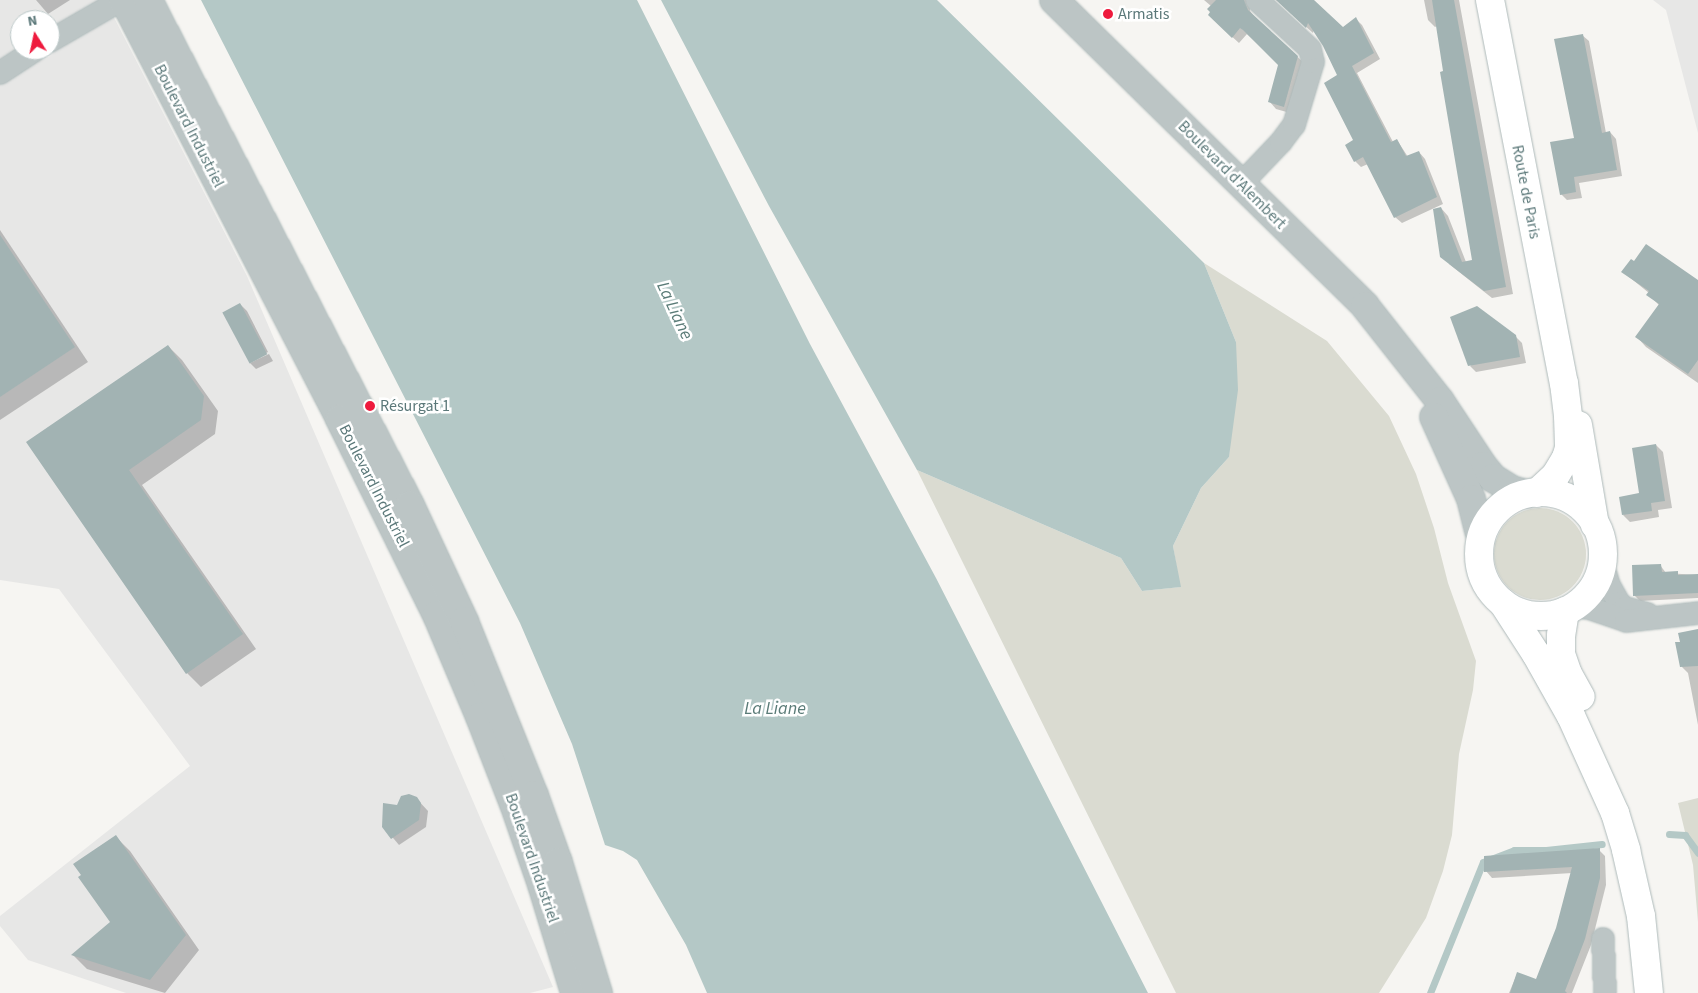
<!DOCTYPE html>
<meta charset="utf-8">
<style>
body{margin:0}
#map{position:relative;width:1698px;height:993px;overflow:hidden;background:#f6f5f2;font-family:"Source Sans 3",sans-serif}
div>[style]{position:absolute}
.built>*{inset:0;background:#e7e7e6}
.green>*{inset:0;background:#dadbd1}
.round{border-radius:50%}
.water>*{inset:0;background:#b4c8c6}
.shadow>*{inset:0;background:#0003}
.stream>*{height:7px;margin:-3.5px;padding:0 3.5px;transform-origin:3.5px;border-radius:3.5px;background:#b4c8c6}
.building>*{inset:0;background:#a2b3b3;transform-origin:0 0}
.roads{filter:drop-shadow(0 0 1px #aebaba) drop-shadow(0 0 1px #aebaba)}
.minor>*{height:22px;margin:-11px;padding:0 11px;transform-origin:11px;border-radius:11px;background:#bcc5c5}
.tertiary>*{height:28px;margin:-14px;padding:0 14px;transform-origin:14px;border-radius:14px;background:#bcc5c5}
.secondary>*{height:28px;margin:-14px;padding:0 14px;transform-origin:14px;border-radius:14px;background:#fff}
.secondary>.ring{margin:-14px;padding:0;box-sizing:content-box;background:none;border:28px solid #fff;border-radius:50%}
.dots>*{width:14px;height:14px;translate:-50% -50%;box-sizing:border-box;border:2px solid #fff;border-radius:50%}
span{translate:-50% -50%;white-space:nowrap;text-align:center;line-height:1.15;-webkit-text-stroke:5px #fff;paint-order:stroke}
.poi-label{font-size:16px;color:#5b7879}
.left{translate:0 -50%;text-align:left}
.street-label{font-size:16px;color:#5b7879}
.water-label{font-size:18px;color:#5a7b77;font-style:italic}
.north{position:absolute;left:10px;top:10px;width:50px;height:50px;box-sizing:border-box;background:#fff;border:1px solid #bdc9c9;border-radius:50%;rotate:350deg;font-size:14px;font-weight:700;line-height:20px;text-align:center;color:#5b7879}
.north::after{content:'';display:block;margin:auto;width:18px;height:22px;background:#ee1a3d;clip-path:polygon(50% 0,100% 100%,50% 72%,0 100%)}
</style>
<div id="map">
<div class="built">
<i style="clip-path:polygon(evenodd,0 0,105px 0,247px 276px,553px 987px,530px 993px,126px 993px,28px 960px,0 926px,0 916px,190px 766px,59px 589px,0 580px,0 0,20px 20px,50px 20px,50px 50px,20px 50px,20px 20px)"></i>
<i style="clip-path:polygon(1653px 0,1698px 0,1698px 133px,1666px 10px)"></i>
</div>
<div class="green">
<i style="clip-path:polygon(1204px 263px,1327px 341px,1389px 416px,1416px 474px,1434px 528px,1448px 583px,1476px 661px,1473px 690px,1459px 754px,1452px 835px,1443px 871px,1426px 918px,1379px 993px,1176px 993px,917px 470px,1121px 558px,1142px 591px,1180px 587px,1173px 546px,1201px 488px,1229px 457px,1236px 342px)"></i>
<i class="round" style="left:1494px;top:508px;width:92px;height:92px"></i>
<i style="clip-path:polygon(1698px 798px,1698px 922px,1693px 865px,1678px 803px)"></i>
</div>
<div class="water">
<i style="clip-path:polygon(201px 0,637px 0,810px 344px,936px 578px,1148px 993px,707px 993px,686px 945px,637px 860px,623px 851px,605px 845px,572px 744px,520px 623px)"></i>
<i style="clip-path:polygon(661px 0,937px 0,1204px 263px,1236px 342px,1238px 390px,1229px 457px,1201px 488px,1173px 546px,1181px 587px,1142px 591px,1121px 558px,917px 470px,769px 206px)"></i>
</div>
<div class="shadow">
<i style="clip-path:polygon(36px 0,70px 0,48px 14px)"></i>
<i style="clip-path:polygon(1204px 0,1253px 0,1250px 3px,1250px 11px,1254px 16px,1304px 63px,1290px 113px,1276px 109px,1270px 102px,1279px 64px,1247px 34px,1239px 43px,1216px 22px,1211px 6px)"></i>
<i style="clip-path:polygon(1276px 0,1312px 0,1343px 28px,1356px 19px,1362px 25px,1380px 59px,1357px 73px,1393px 142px,1397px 140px,1408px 157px,1419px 152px,1425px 159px,1443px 204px,1402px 223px,1395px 217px,1368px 164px,1361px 167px,1355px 161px,1355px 141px,1338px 76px,1324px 45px,1314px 30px,1313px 33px)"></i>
<i style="clip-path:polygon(1424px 0,1459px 0,1513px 294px,1492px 298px,1449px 264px,1441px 208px,1448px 216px,1466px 262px,1473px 261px,1437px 26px,1435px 27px,1428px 20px)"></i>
<i style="clip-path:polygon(1582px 35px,1589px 41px,1606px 133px,1610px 132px,1616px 139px,1622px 176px,1579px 183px,1582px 198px,1567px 200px,1561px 194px,1575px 139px)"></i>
<i style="clip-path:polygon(0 230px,88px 362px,0 420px)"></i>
<i style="clip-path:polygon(1634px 262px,1698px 281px,1698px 383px,1646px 347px,1637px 337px,1659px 305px,1648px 294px,1649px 293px,1623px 272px)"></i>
<i style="clip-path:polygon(240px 304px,247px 311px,268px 352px,250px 361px,250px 363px)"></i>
<i style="clip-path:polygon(1515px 336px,1522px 343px,1526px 363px,1476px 372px,1470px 366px)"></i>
<i style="clip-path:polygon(168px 346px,182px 360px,218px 411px,215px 434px,142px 485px,256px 649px,201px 687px,187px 673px,28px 443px)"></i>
<i style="clip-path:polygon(269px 354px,273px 361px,256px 369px,250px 363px)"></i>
<i style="clip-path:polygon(1656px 445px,1663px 452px,1672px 508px,1658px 510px,1659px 517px,1630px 522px,1623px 515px,1641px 494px)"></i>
<i style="clip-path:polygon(1660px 565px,1666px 573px,1698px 575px,1698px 598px,1640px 601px,1634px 595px)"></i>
<i style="clip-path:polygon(1698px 630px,1698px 725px,1688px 673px,1682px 667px,1681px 643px)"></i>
<i style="clip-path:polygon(416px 798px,428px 811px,426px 827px,399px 845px,383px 826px,398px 806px)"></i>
<i style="clip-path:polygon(116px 837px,130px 851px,199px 950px,165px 993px,87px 969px,73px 955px,112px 922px)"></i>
<i style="clip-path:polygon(1599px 850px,1605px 856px,1606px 885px,1591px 945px,1572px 993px,1509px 993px,1517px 974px,1536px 981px,1557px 928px,1572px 873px,1492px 878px,1486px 871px)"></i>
</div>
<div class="stream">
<i style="left:1669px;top:834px;width:16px;rotate:4deg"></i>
<i style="left:1685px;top:835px;width:22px;rotate:54deg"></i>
<i style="left:1430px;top:993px;width:141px;rotate:-68deg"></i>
<i style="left:1483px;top:862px;width:33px;rotate:-21deg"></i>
<i style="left:1514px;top:850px;width:32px"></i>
<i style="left:1546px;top:850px;width:56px;rotate:-6.1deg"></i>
</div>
<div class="building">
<i style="clip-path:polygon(1216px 0,1244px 0,1248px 10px,1298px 56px,1284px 107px,1268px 102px,1278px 65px,1243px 30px,1240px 28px,1232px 38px,1208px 15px,1210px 12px,1207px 9px)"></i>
<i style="clip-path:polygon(1276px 0,1314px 0,1343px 27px,1356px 17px,1374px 53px,1352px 66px,1391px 142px,1397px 139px,1406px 156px,1419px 151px,1437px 197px,1394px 218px,1363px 157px,1354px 162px,1345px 145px,1353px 140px,1324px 83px,1337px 75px,1323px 46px,1308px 23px,1306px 28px)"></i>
<i style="clip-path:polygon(1432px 0,1454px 0,1506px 287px,1484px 291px,1440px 257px,1433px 209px,1441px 207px,1462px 262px,1472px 260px,1440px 72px,1443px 71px)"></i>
<i style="clip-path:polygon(1583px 34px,1602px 133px,1610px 131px,1617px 170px,1574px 177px,1576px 192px,1560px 195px,1550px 142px,1574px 138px,1554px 39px)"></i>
<i style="clip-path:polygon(0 235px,75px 347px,0 397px)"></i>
<i style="clip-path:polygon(1646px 244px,1698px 280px,1698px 360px,1688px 374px,1635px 337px,1659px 304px,1646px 295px,1649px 291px,1621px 272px,1631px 259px,1634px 261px)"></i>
<i style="left:240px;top:303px;width:58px;height:20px;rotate:62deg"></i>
<i style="clip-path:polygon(1477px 306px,1516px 335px,1520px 357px,1468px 366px,1450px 317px)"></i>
<i style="clip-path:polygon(168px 345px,204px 396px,201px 420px,129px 470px,243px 634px,186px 674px,26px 442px)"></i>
<i style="clip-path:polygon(1656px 444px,1665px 501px,1651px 503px,1652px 511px,1622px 515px,1619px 497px,1639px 493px,1632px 448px)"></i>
<i style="clip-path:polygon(1661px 564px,1662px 572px,1678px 571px,1678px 575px,1698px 574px,1698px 593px,1633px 596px,1632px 565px)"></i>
<i style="clip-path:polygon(1698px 629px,1698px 666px,1680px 667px,1675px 642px,1680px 642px,1678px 633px)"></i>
<i style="clip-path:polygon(409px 794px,417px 797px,421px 803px,419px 820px,391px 839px,382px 827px,383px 803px,397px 805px,401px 796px)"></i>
<i style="clip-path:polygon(116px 835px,186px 935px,150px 980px,71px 955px,110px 922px,78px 877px,81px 875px,73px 864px)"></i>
<i style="clip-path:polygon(1600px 848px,1600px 878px,1585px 939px,1565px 991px,1567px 993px,1510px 993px,1517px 972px,1536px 979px,1556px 928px,1572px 867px,1484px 872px,1484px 856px)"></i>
</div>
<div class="roads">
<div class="minor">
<i style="left:50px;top:41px;width:82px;rotate:-30deg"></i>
<i style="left:0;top:73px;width:42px;rotate:-33.3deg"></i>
<i style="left:1241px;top:184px;width:58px;rotate:-46.4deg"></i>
<i style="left:1281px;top:142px;width:21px;rotate:-53deg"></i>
<i style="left:1294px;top:125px;width:66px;rotate:-73.2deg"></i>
<i style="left:1313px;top:62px;width:13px;rotate:-103deg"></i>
<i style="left:1310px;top:49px;width:72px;rotate:-137.2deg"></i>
<i style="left:1602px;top:561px;width:25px;rotate:74deg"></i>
<i style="left:1609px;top:585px;width:21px;rotate:61deg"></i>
<i style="left:1619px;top:603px;width:8px;rotate:40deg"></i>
<i style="left:1625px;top:608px;width:23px;rotate:15deg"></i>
<i style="left:1574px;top:607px;width:15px;rotate:4deg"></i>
<i style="left:1589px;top:608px;width:39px;rotate:19deg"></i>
<i style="left:1626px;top:621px;width:72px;rotate:-6.3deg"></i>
<i style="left:1603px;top:939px;width:54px;rotate:87.9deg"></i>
</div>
<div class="tertiary">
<i style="left:124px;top:0;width:471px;rotate:62.7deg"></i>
<i style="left:340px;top:419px;width:219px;rotate:63.7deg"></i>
<i style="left:437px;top:615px;width:111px;rotate:67.1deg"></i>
<i style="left:480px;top:717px;width:93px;rotate:68.7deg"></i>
<i style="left:514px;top:804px;width:86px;rotate:70.9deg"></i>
<i style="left:542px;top:885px;width:113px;rotate:73deg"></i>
<i style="left:148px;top:0;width:569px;rotate:62.58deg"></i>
<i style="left:410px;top:505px;width:128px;rotate:65deg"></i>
<i style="left:464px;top:621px;width:188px;rotate:68.1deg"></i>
<i style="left:534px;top:795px;width:71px;rotate:70.3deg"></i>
<i style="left:558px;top:862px;width:137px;rotate:73deg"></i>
<i style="left:1054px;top:0;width:436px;rotate:44.5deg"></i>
<i style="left:1365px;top:306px;width:121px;rotate:51.7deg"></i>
<i style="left:1440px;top:401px;width:78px;rotate:56.5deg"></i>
<i style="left:1483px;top:466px;width:16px;rotate:50deg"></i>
<i style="left:1493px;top:478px;width:22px;rotate:32deg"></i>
<i style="left:1512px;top:490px;width:16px;rotate:15deg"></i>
<i style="left:1434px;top:417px;width:90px;rotate:65.7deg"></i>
<i style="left:1471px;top:499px;width:41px;rotate:76deg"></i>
</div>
<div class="secondary">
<i style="left:1490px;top:0;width:390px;rotate:79.1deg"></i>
<i style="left:1564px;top:383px;width:33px;rotate:83deg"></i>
<i style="left:1568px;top:416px;width:32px;rotate:88deg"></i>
<i style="left:1569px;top:448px;width:10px;rotate:107deg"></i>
<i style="left:1566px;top:458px;width:21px;rotate:121deg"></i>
<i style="left:1555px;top:476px;width:25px;rotate:137deg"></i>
<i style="left:1578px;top:425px;width:101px;rotate:80.4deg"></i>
<i class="ring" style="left:1479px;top:492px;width:96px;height:96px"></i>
<i style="left:1503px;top:603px;width:61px;rotate:57.1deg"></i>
<i style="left:1536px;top:654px;width:71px;rotate:60.6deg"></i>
<i style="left:1571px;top:716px;width:107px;rotate:65.6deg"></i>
<i style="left:1615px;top:813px;width:39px;rotate:73deg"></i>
<i style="left:1626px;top:850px;width:68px;rotate:77.2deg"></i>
<i style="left:1641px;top:916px;width:77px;rotate:84.1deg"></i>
<i style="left:1565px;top:611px;width:24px;rotate:99deg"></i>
<i style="left:1561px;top:635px;width:19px;rotate:90deg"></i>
<i style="left:1561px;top:654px;width:21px;rotate:71deg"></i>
<i style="left:1568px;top:674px;width:26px;rotate:61deg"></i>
</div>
</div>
<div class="dots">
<i style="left:1108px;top:14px;background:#ee1a3d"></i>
<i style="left:370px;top:406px;background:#ee1a3d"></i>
</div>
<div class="poi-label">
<span class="left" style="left:1118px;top:14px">Armatis</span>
<span class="left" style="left:380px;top:406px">Résurgat 1</span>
</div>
<div class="street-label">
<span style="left:189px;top:126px;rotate:63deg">Boulevard Industriel</span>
<span style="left:1232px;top:175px;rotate:45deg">Boulevard d'Alembert</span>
<span style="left:1526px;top:192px;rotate:79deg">Route de Paris</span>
<span style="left:374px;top:486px;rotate:63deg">Boulevard Industriel</span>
<span style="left:532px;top:858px;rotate:71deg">Boulevard Industriel</span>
</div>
<div class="water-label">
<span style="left:674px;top:311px;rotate:65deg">La Liane</span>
<span style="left:775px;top:709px">La Liane</span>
</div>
<div class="north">N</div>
</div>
